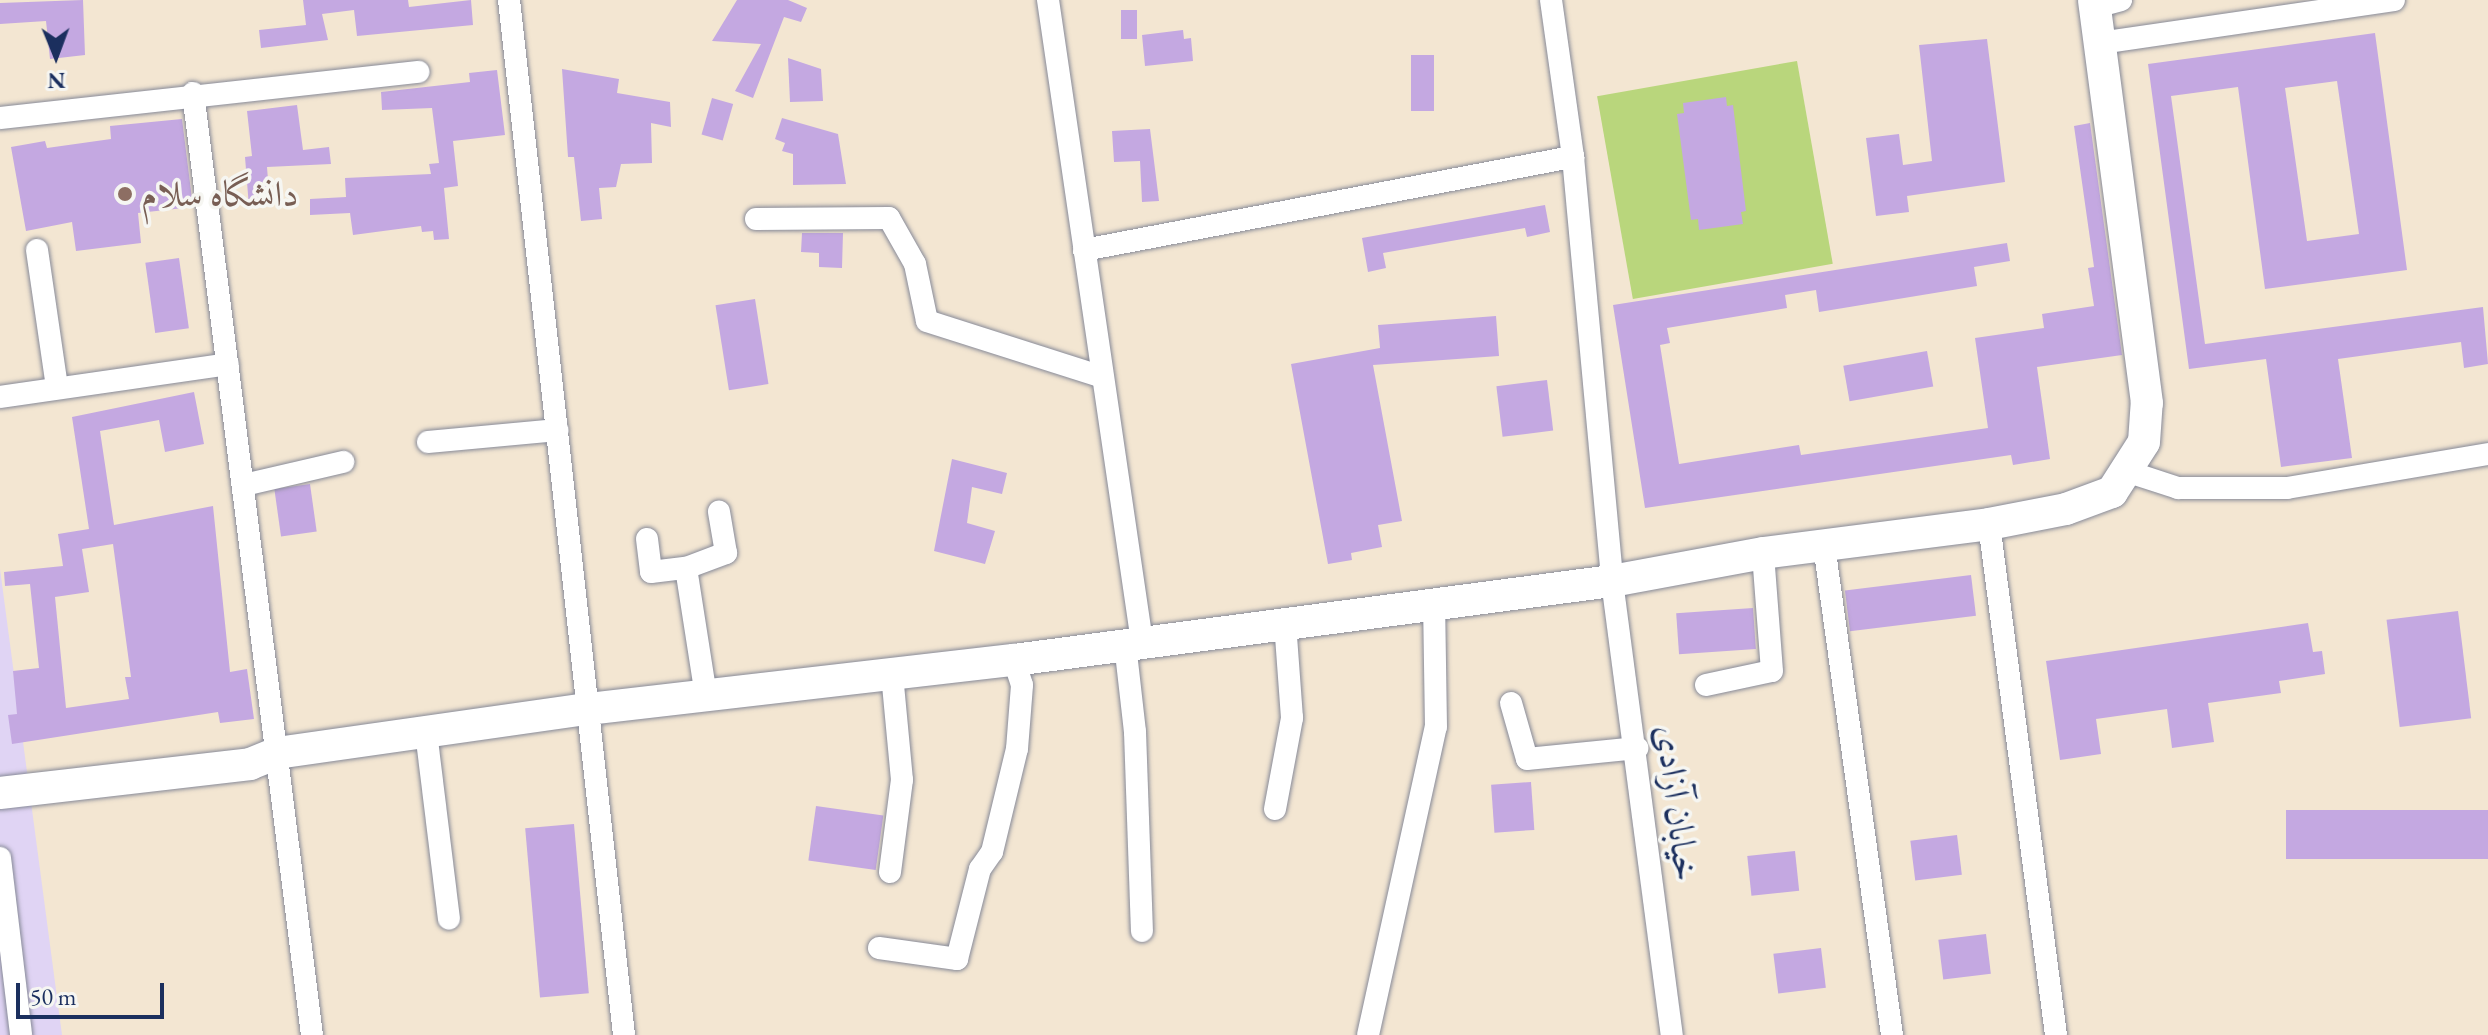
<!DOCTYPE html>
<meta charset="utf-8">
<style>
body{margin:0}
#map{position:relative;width:2488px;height:1035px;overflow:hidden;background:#f3e6d2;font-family:"EB Garamond",Amiri,serif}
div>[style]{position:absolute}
.built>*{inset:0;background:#e0d4f4}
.green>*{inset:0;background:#b9d67c;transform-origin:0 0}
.building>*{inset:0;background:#c4a8e1;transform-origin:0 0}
.roads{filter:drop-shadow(0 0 2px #878a98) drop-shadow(0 0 2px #878a98)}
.minor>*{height:22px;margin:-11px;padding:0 11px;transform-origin:11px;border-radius:11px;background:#fff}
.highway>*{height:32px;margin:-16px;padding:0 16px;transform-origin:16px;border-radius:16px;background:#fff}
.dots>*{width:22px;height:22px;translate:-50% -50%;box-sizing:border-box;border:4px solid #f6f6f2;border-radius:50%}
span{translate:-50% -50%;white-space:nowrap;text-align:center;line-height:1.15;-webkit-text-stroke:7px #f6f6f2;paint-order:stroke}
.education-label{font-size:36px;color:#785e54}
.left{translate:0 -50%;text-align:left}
.street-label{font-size:36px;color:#1b2f5e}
.north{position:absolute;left:16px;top:16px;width:80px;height:80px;-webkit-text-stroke:6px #f6f6f2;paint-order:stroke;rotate:179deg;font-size:22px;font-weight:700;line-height:32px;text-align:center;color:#1b2f5e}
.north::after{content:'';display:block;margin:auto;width:28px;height:36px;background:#1b2f5e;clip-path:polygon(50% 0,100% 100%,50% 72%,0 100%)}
.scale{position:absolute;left:16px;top:983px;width:148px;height:36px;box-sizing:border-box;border:4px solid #1b2f5e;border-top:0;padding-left:10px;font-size:24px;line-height:28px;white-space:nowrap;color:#1b2f5e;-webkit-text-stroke:6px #f6f6f2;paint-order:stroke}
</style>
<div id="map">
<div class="built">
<i style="clip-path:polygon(0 569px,62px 1035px,0 1035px)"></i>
</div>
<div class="green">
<i style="left:1797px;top:61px;width:206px;height:203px;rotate:80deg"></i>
</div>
<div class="building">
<i style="clip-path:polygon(83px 0,85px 55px,50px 59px,46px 21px,0 24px,0 3px)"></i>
<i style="clip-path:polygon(303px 0,408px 0,409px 7px,471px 0,473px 25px,357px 36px,354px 10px,322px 14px,328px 40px,261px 48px,259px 30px,306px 25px)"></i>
<i style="clip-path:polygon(737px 0,788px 0,807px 8px,801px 22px,784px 17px,753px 98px,735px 91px,761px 44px,712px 41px)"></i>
<i style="left:1137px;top:10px;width:29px;height:16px;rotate:90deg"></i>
<i style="clip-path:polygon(1183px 30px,1184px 39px,1191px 38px,1193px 61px,1145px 66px,1142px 35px)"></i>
<i style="clip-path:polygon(evenodd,2375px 33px,2407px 270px,2265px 289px,2238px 87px,2171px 96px,2205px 344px,2483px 307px,2488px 364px,2464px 368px,2461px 342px,2338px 359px,2352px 458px,2281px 467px,2266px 359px,2189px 369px,2148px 64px,2375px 33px,2337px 81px,2359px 234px,2307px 241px,2285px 88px,2337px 81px)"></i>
<i style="clip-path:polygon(1987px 39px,2005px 182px,1907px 196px,1909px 212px,1876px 216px,1866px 138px,1899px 134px,1903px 165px,1932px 161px,1919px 45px)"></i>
<i style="left:1411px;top:55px;width:23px;height:56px"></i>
<i style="clip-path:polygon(788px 58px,821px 69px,823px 101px,790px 102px)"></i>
<i style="clip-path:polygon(562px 69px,619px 79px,617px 93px,670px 102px,671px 127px,651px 123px,652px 163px,621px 164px,616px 187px,599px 188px,602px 219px,581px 221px,574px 157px,568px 157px)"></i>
<i style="clip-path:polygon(497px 70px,505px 135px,453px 141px,458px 186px,444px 188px,449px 239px,434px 240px,433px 231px,422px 232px,421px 226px,353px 235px,350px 213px,310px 215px,310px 199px,346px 197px,345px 178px,431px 174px,429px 164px,439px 163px,432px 108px,382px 110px,381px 92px,470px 82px,469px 73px)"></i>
<i style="clip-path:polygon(1726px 97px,1727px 106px,1733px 105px,1746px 211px,1741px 212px,1743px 224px,1699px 230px,1698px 219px,1691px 220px,1677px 114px,1684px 113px,1683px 103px)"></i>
<i style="left:712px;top:98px;width:22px;height:38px;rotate:16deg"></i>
<i style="clip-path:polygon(297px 105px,303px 150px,329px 147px,331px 164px,267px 167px,270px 206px,249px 207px,245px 157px,252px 156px,247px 111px)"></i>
<i style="clip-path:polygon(782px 118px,838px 134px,846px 184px,793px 185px,793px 154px,782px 151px,785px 143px,775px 139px)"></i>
<i style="clip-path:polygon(182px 119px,193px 207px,138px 213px,141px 243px,76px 251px,72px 222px,26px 231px,11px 147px,45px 141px,47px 148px,111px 139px,110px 126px)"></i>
<i style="clip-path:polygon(2090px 123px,2122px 355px,2037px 367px,2050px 459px,2013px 465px,2011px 455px,1645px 508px,1613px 305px,2007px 243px,2010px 261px,1974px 267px,1977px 286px,1819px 312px,1816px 290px,1785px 295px,1787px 308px,1667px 328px,1670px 343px,1660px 345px,1679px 464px,1799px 445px,1801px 455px,1988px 428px,1975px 338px,2044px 328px,2042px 314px,2094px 306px,2088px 268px,2094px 267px,2074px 126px)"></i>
<i style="clip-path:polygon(1150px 129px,1159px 201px,1142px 202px,1140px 161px,1114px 162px,1112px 131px)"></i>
<i style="clip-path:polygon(1545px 205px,1550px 232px,1527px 237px,1525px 228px,1383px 253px,1386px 268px,1368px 272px,1362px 238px)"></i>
<i style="clip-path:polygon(802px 233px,843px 233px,842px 268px,819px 267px,819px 253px,801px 252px)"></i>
<i style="left:179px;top:258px;width:71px;height:34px;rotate:82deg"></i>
<i style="left:755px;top:299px;width:86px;height:40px;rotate:81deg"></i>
<i style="clip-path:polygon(1496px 316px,1499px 356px,1373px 365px,1402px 521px,1378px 525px,1382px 547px,1351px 553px,1352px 560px,1328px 564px,1291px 364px,1380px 348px,1378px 325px)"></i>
<i style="left:1927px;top:351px;width:36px;height:85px;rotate:80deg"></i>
<i style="left:1547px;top:380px;width:51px;height:51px;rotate:83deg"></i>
<i style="clip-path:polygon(evenodd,194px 392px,204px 444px,165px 452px,159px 420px,100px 431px,114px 525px,213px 506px,230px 672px,247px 669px,254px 719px,220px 723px,218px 712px,12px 744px,8px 715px,17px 714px,13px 671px,39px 668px,30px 584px,5px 586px,4px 572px,63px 566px,58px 534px,89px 529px,72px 417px,194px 392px,113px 544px,131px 677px,125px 677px,129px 699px,66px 708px,55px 597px,89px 592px,82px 549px,113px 544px)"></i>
<i style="clip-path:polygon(952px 459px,1007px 473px,1002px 494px,972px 487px,967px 523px,995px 531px,985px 564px,934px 551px)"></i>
<i style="left:310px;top:484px;width:48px;height:36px;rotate:82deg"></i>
<i style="left:1971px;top:575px;width:41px;height:127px;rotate:83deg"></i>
<i style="left:1753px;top:608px;width:41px;height:77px;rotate:86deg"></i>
<i style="left:2458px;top:611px;width:108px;height:72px;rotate:83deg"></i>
<i style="clip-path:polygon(2308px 623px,2313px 652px,2322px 651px,2325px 674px,2279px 681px,2281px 693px,2208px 703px,2214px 742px,2172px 748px,2167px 709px,2096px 719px,2101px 754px,2060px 760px,2046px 661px)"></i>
<i style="left:1531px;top:782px;width:48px;height:40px;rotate:86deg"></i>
<i style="left:816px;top:806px;width:68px;height:55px;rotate:8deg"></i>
<i style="left:2488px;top:810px;width:49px;height:202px;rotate:90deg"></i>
<i style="left:574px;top:824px;width:170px;height:49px;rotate:85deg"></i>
<i style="left:1957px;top:835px;width:40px;height:47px;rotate:83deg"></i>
<i style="left:1795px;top:851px;width:40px;height:48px;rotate:84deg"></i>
<i style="left:1986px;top:934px;width:40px;height:48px;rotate:83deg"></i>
<i style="left:1821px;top:948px;width:40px;height:48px;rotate:83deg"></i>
</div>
<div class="roads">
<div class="minor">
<i style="left:509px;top:0;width:1041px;rotate:83.66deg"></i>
<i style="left:1048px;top:0;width:649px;rotate:81.67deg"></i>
<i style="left:1551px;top:0;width:159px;rotate:82deg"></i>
<i style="left:1573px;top:157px;width:426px;rotate:84.7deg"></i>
<i style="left:1612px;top:581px;width:458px;rotate:82.5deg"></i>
<i style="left:2095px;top:7px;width:27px;rotate:-15deg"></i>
<i style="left:2100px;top:43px;width:297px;rotate:-8.3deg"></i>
<i style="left:193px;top:93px;width:949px;rotate:82.8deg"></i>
<i style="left:0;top:118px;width:421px;rotate:-6.3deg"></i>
<i style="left:756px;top:219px;width:133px;rotate:-0.4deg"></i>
<i style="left:889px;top:218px;width:53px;rotate:60.5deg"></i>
<i style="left:915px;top:264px;width:58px;rotate:78.1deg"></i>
<i style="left:927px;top:321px;width:181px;rotate:17.7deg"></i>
<i style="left:37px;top:250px;width:138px;rotate:81.7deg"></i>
<i style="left:1084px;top:250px;width:498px;rotate:-10.8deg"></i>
<i style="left:0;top:397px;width:230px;rotate:-8.2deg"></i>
<i style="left:428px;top:442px;width:130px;rotate:-5.3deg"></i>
<i style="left:2129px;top:472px;width:52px;rotate:18.1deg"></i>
<i style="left:2178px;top:488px;width:109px"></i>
<i style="left:2287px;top:488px;width:204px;rotate:-9.6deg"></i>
<i style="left:244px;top:485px;width:102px;rotate:-13.1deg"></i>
<i style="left:1989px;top:524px;width:515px;rotate:82.53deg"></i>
<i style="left:647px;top:539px;width:33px;rotate:83deg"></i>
<i style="left:651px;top:572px;width:35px;rotate:-7deg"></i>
<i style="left:686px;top:568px;width:43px;rotate:-20.6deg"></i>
<i style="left:726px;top:553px;width:42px;rotate:-99.7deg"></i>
<i style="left:1824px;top:545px;width:495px;rotate:82.1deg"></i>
<i style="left:686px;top:568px;width:129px;rotate:81.1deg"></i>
<i style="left:1125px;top:644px;width:89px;rotate:83.5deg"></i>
<i style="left:1135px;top:732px;width:199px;rotate:88deg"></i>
<i style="left:1706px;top:685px;width:67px;rotate:-12deg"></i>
<i style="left:1772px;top:671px;width:118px;rotate:-94.4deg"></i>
<i style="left:1511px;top:703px;width:58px;rotate:74.1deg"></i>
<i style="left:1527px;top:759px;width:111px;rotate:-5.7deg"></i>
<i style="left:426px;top:732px;width:188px;rotate:83deg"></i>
<i style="left:1275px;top:809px;width:93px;rotate:-79.4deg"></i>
<i style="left:1292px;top:718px;width:95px;rotate:-94.2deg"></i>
<i style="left:0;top:858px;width:178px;rotate:83.2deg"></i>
<i style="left:890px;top:872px;width:93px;rotate:-82.6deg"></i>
<i style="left:902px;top:780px;width:106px;rotate:-95.4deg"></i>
<i style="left:879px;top:948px;width:79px;rotate:8deg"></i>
<i style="left:957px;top:959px;width:93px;rotate:-75.7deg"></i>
<i style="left:980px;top:869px;width:21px;rotate:-55deg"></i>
<i style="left:992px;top:852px;width:106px;rotate:-76.4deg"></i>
<i style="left:1017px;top:749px;width:64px;rotate:-85.5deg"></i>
<i style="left:1022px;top:685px;width:26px;rotate:-108deg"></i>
<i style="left:1368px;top:1035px;width:315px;rotate:-77.6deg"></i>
<i style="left:1436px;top:727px;width:123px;rotate:-90.9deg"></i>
</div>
<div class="highway">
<i style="left:0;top:793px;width:252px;rotate:-6.6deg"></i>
<i style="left:250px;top:764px;width:29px;rotate:-22deg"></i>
<i style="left:277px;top:753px;width:314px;rotate:-8.1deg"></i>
<i style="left:588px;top:709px;width:429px;rotate:-6.6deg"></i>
<i style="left:1014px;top:660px;width:603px;rotate:-7.53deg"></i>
<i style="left:1612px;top:581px;width:154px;rotate:-10.5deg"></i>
<i style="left:1763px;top:553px;width:228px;rotate:-7.3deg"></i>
<i style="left:1989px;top:524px;width:78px;rotate:-11deg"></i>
<i style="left:2066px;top:509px;width:49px;rotate:-20.3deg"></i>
<i style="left:2112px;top:492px;width:59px;rotate:-57.4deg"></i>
<i style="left:2144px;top:442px;width:39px;rotate:-86deg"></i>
<i style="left:2147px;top:403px;width:406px;rotate:-97.5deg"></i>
</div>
</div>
<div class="dots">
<i style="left:125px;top:194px;background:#8d6e63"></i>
</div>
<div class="education-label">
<span class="left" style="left:141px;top:194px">دانشگاه سلام</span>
</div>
<div class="street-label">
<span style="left:1678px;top:803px;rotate:83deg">خیابان آزادی</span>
</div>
<div class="north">N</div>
<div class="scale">50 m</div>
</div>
